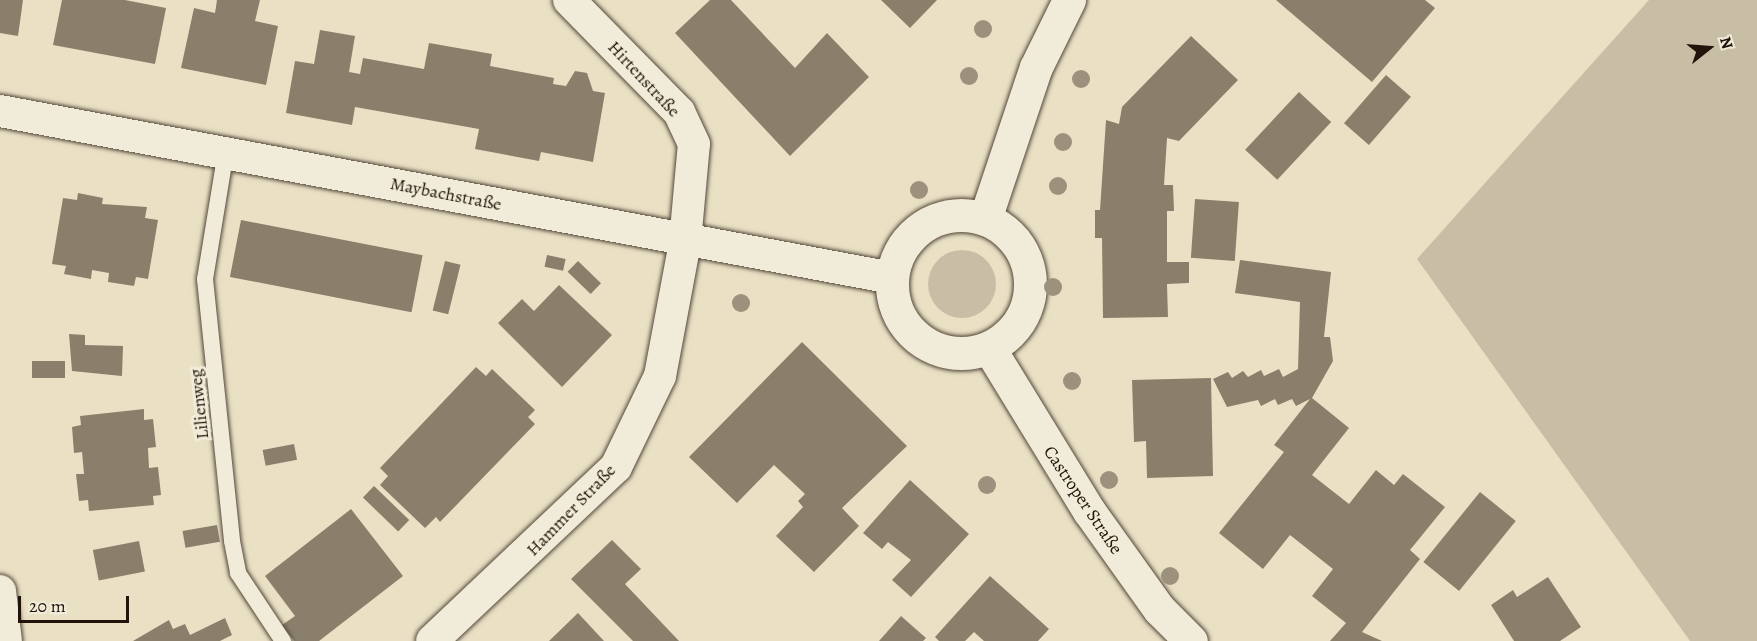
<!DOCTYPE html>
<meta charset="utf-8">
<style>
body{margin:0}
#map{position:relative;width:1757px;height:641px;overflow:hidden;background:#eae1c5;font-family:Alegreya,serif}
div>[style]{position:absolute}
.green>*{inset:0;background:#c8bea5}
.round{border-radius:50%}
.building>*{inset:0;background:#8a7f6b;transform-origin:0 0}
.roads{filter:drop-shadow(0 0 2px #544739) drop-shadow(0 0 2px #544739)}
.lane>*{height:16px;margin:-8px;padding:0 8px;transform-origin:8px;border-radius:8px;background:#f1ecd9}
.street>*{height:32px;margin:-16px;padding:0 16px;transform-origin:16px;border-radius:16px;background:#f1ecd9}
.secondary>*{height:33px;margin:-16.5px;padding:0 16.5px;transform-origin:16.5px;border-radius:16.5px;background:#f1ecd9}
.secondary>.ring{margin:-16.5px;padding:0;box-sizing:content-box;background:none;border:33px solid #f1ecd9;border-radius:50%}
.trees>*{width:18px;height:18px;margin:-9px;border-radius:50%;background:#9c917c}
span{translate:-50% -50%;white-space:nowrap;text-align:center;line-height:1.15;-webkit-text-stroke:6px #f1ecd9;paint-order:stroke}
.street-label{font-size:18px;color:#22140a}
.north{position:absolute;left:1679px;top:18px;width:60px;height:60px;-webkit-text-stroke:4px #f1ecd9;paint-order:stroke;rotate:73deg;font-size:16px;font-weight:700;line-height:24px;text-align:center;color:#22140a}
.north::after{content:'';display:block;margin:auto;width:21px;height:27px;background:#22140a;clip-path:polygon(50% 0,100% 100%,50% 72%,0 100%)}
.scale{position:absolute;left:18px;top:596px;width:111px;height:27px;box-sizing:border-box;border:3px solid #22140a;border-top:0;padding-left:8px;font-size:18px;line-height:21px;white-space:nowrap;color:#22140a;-webkit-text-stroke:4px #f1ecd9;paint-order:stroke}
</style>
<div id="map">
<div class="green">
<i style="clip-path:polygon(1649px 0,1757px 0,1757px 641px,1690px 641px,1417px 259px)"></i>
<i class="round" style="left:928px;top:250px;width:68px;height:68px"></i>
</div>
<div class="building">
<i style="clip-path:polygon(0 0,23px 0,18px 36px,0 33px)"></i>
<i style="clip-path:polygon(62px 0,125px 0,166px 8px,155px 64px,53px 45px)"></i>
<i style="clip-path:polygon(217px 0,260px 0,255px 21px,278px 26px,266px 85px,181px 68px,194px 8px,215px 13px)"></i>
<i style="clip-path:polygon(710px 0,731px 0,795px 68px,827px 33px,869px 77px,790px 156px,675px 33px)"></i>
<i style="clip-path:polygon(881px 0,937px 0,910px 28px)"></i>
<i style="clip-path:polygon(1276px 0,1425px 0,1435px 8px,1372px 82px)"></i>
<i style="clip-path:polygon(320px 30px,355px 36px,349px 72px,360px 74px,363px 58px,424px 69px,429px 43px,492px 54px,490px 66px,554px 78px,553px 84px,566px 86px,575px 71px,587px 73px,593px 91px,605px 93px,593px 162px,541px 152px,539px 161px,475px 149px,479px 129px,355px 107px,352px 125px,286px 113px,295px 61px,314px 64px)"></i>
<i style="clip-path:polygon(1191px 36px,1238px 80px,1179px 141px,1167px 138px,1164px 185px,1173px 185px,1174px 211px,1167px 211px,1167px 262px,1189px 262px,1189px 283px,1167px 284px,1168px 317px,1103px 318px,1102px 238px,1095px 238px,1095px 210px,1100px 210px,1106px 120px,1119px 124px,1122px 107px)"></i>
<i style="left:1386px;top:75px;width:33px;height:64px;rotate:41deg"></i>
<i style="left:1299px;top:92px;width:44px;height:79px;rotate:43deg"></i>
<i style="clip-path:polygon(78px 193px,103px 198px,102px 204px,147px 207px,145px 218px,158px 220px,148px 279px,136px 277px,134px 286px,108px 282px,109px 273px,92px 270px,91px 279px,64px 274px,66px 266px,52px 264px,63px 198px,77px 200px)"></i>
<i style="left:1195px;top:199px;width:44px;height:59px;rotate:4deg"></i>
<i style="left:241px;top:220px;width:185px;height:58px;rotate:11deg"></i>
<i style="left:547px;top:255px;width:19px;height:12px;rotate:12deg"></i>
<i style="clip-path:polygon(1240px 260px,1331px 272px,1324px 337px,1330px 337px,1333px 361px,1312px 398px,1349px 428px,1312px 475px,1349px 504px,1376px 470px,1394px 485px,1403px 474px,1445px 507px,1410px 550px,1420px 559px,1362px 632px,1382px 641px,1330px 641px,1346px 623px,1312px 596px,1333px 569px,1290px 535px,1263px 569px,1219px 533px,1284px 452px,1274px 445px,1310px 399px,1296px 406px,1292px 399px,1278px 405px,1275px 399px,1261px 406px,1258px 400px,1227px 407px,1213px 379px,1228px 372px,1232px 378px,1243px 371px,1248px 377px,1261px 370px,1264px 376px,1279px 369px,1283px 377px,1298px 369px,1300px 302px,1235px 293px)"></i>
<i style="left:445px;top:261px;width:16px;height:51px;rotate:14deg"></i>
<i style="left:578px;top:261px;width:32px;height:15px;rotate:44deg"></i>
<i style="clip-path:polygon(559px 285px,612px 335px,562px 387px,498px 323px,522px 299px,534px 311px)"></i>
<i style="clip-path:polygon(69px 334px,85px 335px,85px 345px,123px 346px,122px 376px,72px 371px)"></i>
<i style="clip-path:polygon(802px 342px,907px 446px,842px 508px,859px 526px,814px 572px,776px 536px,803px 507px,798px 501px,805px 494px,774px 465px,737px 503px,689px 457px)"></i>
<i style="left:32px;top:361px;width:33px;height:17px"></i>
<i style="clip-path:polygon(476px 367px,486px 376px,492px 369px,535px 410px,528px 417px,535px 424px,440px 522px,436px 517px,425px 528px,380px 485px,388px 476px,380px 468px)"></i>
<i style="clip-path:polygon(1211px 378px,1213px 476px,1147px 478px,1146px 441px,1134px 442px,1132px 380px)"></i>
<i style="clip-path:polygon(144px 409px,144px 420px,153px 419px,156px 447px,148px 448px,149px 468px,158px 467px,161px 495px,153px 496px,154px 505px,89px 511px,88px 500px,79px 501px,76px 474px,84px 474px,82px 452px,74px 453px,72px 427px,81px 425px,80px 416px)"></i>
<i style="left:294px;top:444px;width:16px;height:32px;rotate:79deg"></i>
<i style="clip-path:polygon(910px 480px,969px 534px,911px 597px,892px 580px,911px 560px,888px 542px,882px 549px,863px 533px)"></i>
<i style="left:374px;top:486px;width:49px;height:16px;rotate:44deg"></i>
<i style="left:1480px;top:492px;width:46px;height:90px;rotate:39deg"></i>
<i style="clip-path:polygon(351px 509px,403px 576px,319px 641px,294px 641px,282px 625px,295px 616px,265px 576px)"></i>
<i style="left:217px;top:525px;width:17px;height:35px;rotate:80deg"></i>
<i style="clip-path:polygon(612px 540px,641px 569px,625px 584px,679px 641px,633px 641px,571px 579px)"></i>
<i style="left:139px;top:541px;width:31px;height:47px;rotate:79deg"></i>
<i style="clip-path:polygon(990px 576px,1049px 629px,1038px 641px,984px 641px,974px 632px,965px 641px,939px 641px,935px 637px)"></i>
<i style="clip-path:polygon(1548px 577px,1581px 627px,1560px 641px,1514px 641px,1491px 605px,1513px 590px,1517px 597px)"></i>
<i style="clip-path:polygon(578px 613px,604px 641px,549px 641px)"></i>
<i style="clip-path:polygon(901px 616px,926px 638px,923px 641px,879px 641px)"></i>
<i style="clip-path:polygon(225px 618px,232px 635px,220px 641px,133px 641px,169px 620px,173px 629px,185px 624px,190px 635px)"></i>
</div>
<div class="roads">
<div class="lane">
<i style="left:226px;top:151px;width:130px;rotate:99.3deg"></i>
<i style="left:205px;top:279px;width:263px;rotate:84.1deg"></i>
<i style="left:232px;top:541px;width:33px;rotate:79deg"></i>
<i style="left:238px;top:573px;width:82px;rotate:56.5deg"></i>
</div>
<div class="street">
<i style="left:0;top:111px;width:907px;rotate:10.6deg"></i>
<i style="left:0;top:591px;width:50px;rotate:83.2deg"></i>
<i style="left:432px;top:641px;width:253px;rotate:-43.4deg"></i>
<i style="left:616px;top:467px;width:101px;rotate:-64.2deg"></i>
<i style="left:660px;top:376px;width:136px;rotate:-79.4deg"></i>
<i style="left:685px;top:242px;width:98px;rotate:-84.8deg"></i>
<i style="left:694px;top:144px;width:35px;rotate:-115deg"></i>
<i style="left:679px;top:112px;width:157px;rotate:-134.5deg"></i>
</div>
<div class="secondary">
<i class="ring" style="left:892px;top:215px;width:105px;height:105px"></i>
<i style="left:985px;top:219px;width:160px;rotate:-71.5deg"></i>
<i style="left:1036px;top:67px;width:75px;rotate:-63.8deg"></i>
<i style="left:989px;top:348px;width:191px;rotate:58.5deg"></i>
<i style="left:1089px;top:511px;width:120px;rotate:54.5deg"></i>
<i style="left:1159px;top:609px;width:45px;rotate:45deg"></i>
</div>
</div>
<div class="trees">
<i style="left:983px;top:29px"></i>
<i style="left:969px;top:76px"></i>
<i style="left:1081px;top:79px"></i>
<i style="left:1063px;top:142px"></i>
<i style="left:1058px;top:186px"></i>
<i style="left:919px;top:190px"></i>
<i style="left:1053px;top:287px"></i>
<i style="left:741px;top:303px"></i>
<i style="left:1072px;top:381px"></i>
<i style="left:1109px;top:480px"></i>
<i style="left:987px;top:485px"></i>
<i style="left:1170px;top:576px"></i>
</div>
<div class="street-label">
<span style="left:644px;top:79px;rotate:47deg">Hirtenstraße</span>
<span style="left:446px;top:194px;rotate:11deg">Maybachstraße</span>
<span style="left:199px;top:404px;rotate:-96deg">Lilienweg</span>
<span style="left:1083px;top:500px;rotate:56deg">Castroper Straße</span>
<span style="left:571px;top:510px;rotate:-46deg">Hammer Straße</span>
</div>
<div class="north">N</div>
<div class="scale">20 m</div>
</div>
